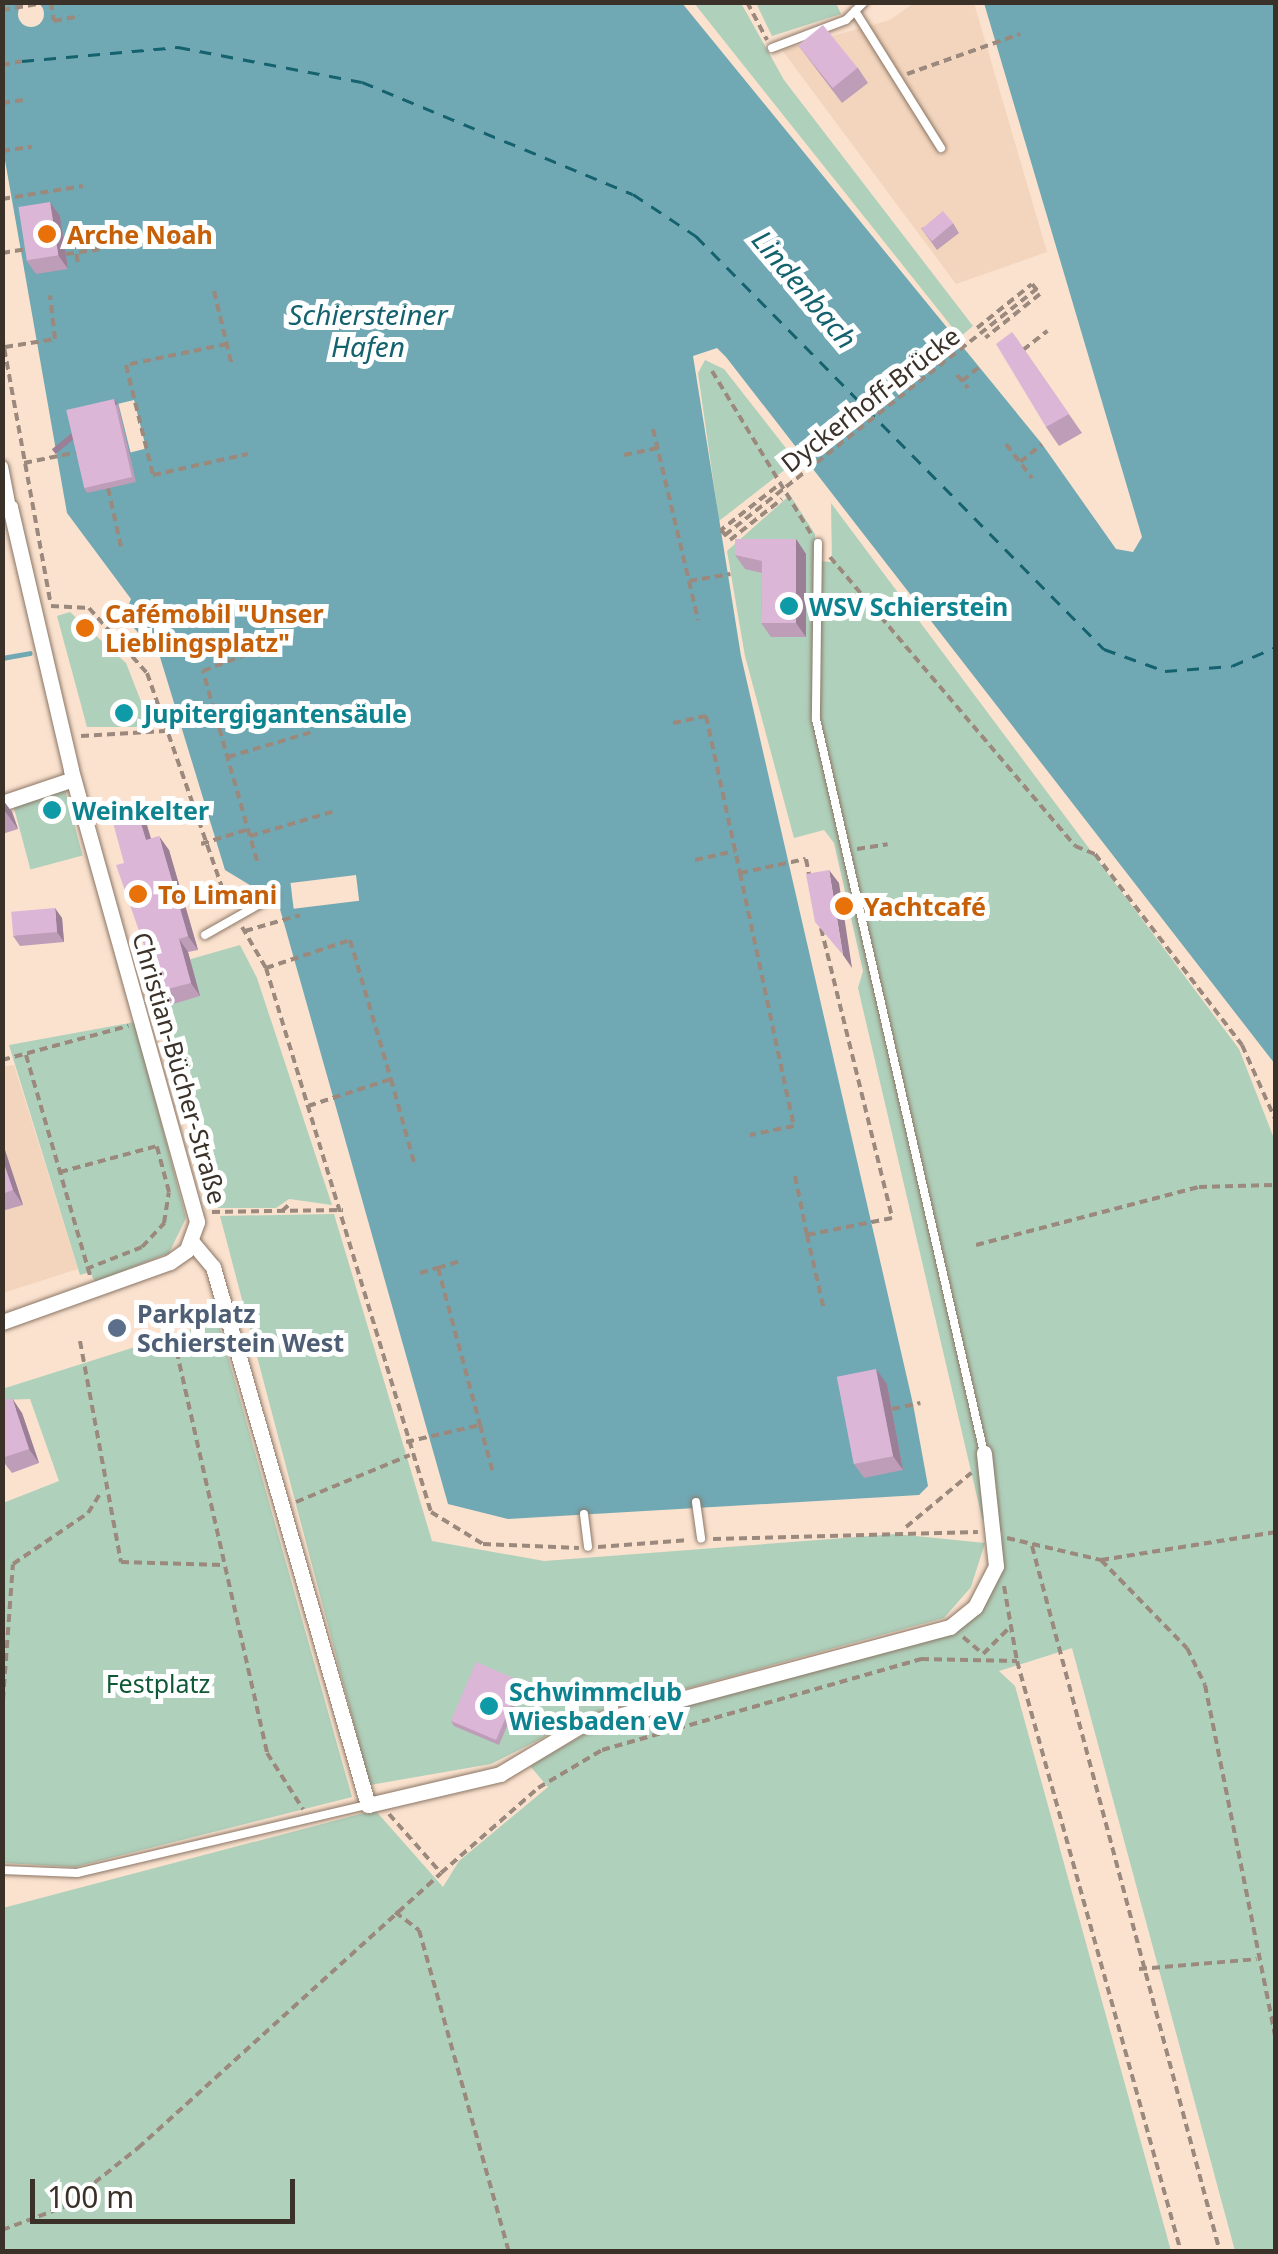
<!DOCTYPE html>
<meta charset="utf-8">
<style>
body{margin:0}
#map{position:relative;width:1278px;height:2254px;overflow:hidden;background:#fae2cf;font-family:"Noto Sans",sans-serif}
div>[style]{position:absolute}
.built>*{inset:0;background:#f3d5bd}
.green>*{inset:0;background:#afd0bb;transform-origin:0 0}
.water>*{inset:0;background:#70a8b3}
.pier>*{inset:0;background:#fae2cf;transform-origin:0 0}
.round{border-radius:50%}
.stream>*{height:5px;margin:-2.5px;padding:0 2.5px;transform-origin:2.5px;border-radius:2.5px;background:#70a8b3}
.ferry>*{height:2.5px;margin-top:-1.25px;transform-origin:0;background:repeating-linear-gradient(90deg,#14626e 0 12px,transparent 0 22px)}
.path>*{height:4px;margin-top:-2px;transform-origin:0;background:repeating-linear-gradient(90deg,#9a897c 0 8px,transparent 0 13px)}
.roads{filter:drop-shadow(0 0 2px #8a7564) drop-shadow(0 0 2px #8a7564)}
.service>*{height:8px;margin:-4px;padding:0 4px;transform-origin:4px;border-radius:4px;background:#fff}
.pedestrian>*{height:11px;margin:-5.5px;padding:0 5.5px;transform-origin:5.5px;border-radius:5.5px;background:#fff}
.minor>*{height:15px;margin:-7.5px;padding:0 7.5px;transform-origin:7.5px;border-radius:7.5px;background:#fff}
.path-bridge>*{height:4px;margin-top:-2px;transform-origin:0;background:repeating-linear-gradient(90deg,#9a897c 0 8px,transparent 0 13px)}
.wall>*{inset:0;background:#bd9db8}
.shaded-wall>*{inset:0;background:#9a7f96;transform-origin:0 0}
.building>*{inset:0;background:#dcb6d6;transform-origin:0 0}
.dots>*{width:28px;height:28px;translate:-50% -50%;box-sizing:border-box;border:5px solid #fff;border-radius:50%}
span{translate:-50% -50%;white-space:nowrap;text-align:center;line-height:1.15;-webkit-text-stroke:10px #fff;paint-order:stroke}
.food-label{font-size:25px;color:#c56008;font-weight:700}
.left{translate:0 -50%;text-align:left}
.street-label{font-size:25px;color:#3a3129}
.culture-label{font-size:25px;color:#0d838f;font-weight:700}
.service-label{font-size:25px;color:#4e5e75;font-weight:700}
.park-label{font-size:25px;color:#0e5835}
.water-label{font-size:28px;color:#14626e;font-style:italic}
.frame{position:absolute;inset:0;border:5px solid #3a3129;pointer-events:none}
.scale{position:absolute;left:30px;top:2179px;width:265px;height:45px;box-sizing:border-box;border:5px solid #3a3129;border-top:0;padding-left:12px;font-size:30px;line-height:35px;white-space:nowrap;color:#3a3129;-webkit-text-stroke:8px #fff;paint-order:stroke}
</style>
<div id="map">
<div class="built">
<i style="clip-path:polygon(914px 3px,974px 3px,1047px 252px,956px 284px,782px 50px,890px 20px)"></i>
<i style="clip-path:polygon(14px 1065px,78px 1269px,3px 1293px,2px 1067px)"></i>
</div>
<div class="green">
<i style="clip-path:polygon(694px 3px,741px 3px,784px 80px,973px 326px,960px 337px)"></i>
<i style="clip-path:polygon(756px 3px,836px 3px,841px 14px,772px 36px)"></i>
<i style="clip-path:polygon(705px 360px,724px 369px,796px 461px,719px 521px,698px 373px)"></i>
<i style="clip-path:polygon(790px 495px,815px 534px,815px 561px,832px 562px,831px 503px,1239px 1049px,1275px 1141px,1275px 2251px,1235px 2251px,1072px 1648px,999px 1671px,1015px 1686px,1171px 2251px,3px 2251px,3px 1908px,375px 1810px,443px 1887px,459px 1861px,548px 1787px,530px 1766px,590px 1731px,953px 1632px,999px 1572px,1002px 1533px,982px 1518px,858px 988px,863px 971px,834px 843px,824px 830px,794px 838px,745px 656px,727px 551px)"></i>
<i style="clip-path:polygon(70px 612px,126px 663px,151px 727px,87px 727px,57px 616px)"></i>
<i style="left:64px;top:786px;width:72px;height:54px;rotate:75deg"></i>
<i style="clip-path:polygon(240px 945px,257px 978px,332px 1205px,289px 1199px,276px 1208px,218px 1208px,149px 971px)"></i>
<i style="clip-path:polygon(135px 1022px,186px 1218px,169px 1253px,95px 1282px,90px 1272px,80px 1275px,9px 1045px)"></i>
<i style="clip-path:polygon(334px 1214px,432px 1541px,544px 1561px,896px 1534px,985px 1543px,971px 1587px,944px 1618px,586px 1716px,491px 1764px,370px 1785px,220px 1216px)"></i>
<i style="clip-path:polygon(208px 1324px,220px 1328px,352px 1797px,75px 1867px,3px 1863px,3px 1503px,59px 1481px,30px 1399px,3px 1400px,2px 1389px)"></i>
</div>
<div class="water">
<i style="clip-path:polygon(2px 3px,682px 3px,1042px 444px,1116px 549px,1133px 552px,1142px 537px,984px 3px,1275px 3px,1275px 1064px,726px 357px,717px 348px,693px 356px,741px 656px,913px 1404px,928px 1486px,919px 1495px,508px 1519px,448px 1504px,278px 902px,225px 870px,160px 657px,124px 617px,131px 599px,67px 513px,3px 149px)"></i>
</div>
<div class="pier">
<i class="round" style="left:18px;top:1px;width:26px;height:26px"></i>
<i style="left:134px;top:400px;width:50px;height:16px;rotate:76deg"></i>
<i style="left:356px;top:875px;width:26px;height:66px;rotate:83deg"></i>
</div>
<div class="stream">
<i style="left:2px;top:658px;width:28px;rotate:-10deg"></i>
</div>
<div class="ferry">
<i style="left:22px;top:61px;width:157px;rotate:-5.1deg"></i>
<i style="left:178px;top:47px;width:187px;rotate:10.8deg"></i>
<i style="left:362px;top:82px;width:293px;rotate:22.5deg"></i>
<i style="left:633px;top:194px;width:76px;rotate:33.7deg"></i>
<i style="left:696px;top:236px;width:581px;rotate:45.35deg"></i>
<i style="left:1104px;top:649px;width:65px;rotate:19.8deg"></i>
<i style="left:1165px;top:671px;width:67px;rotate:-4.3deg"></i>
<i style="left:1232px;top:666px;width:48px;rotate:-23.4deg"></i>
</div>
<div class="path">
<i style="left:51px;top:2px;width:19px;rotate:81deg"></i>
<i style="left:54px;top:21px;width:26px;rotate:-11deg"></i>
<i style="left:747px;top:2px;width:43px;rotate:62.2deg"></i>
<i style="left:2px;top:10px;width:48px;rotate:-9.7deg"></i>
<i style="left:2px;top:65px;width:20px;rotate:-11deg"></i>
<i style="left:907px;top:74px;width:120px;rotate:-19.5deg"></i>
<i style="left:2px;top:103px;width:21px;rotate:-8deg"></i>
<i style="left:2px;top:151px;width:30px;rotate:-8deg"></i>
<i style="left:2px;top:199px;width:82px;rotate:-9.1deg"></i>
<i style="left:75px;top:241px;width:23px;rotate:83deg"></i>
<i style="left:2px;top:253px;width:25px;rotate:-9deg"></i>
<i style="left:66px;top:254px;width:35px;rotate:-8deg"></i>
<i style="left:214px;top:291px;width:77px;rotate:76.5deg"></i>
<i style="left:977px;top:328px;width:70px;rotate:-38.7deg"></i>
<i style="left:1032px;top:284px;width:13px;rotate:51deg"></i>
<i style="left:1040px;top:294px;width:70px;rotate:141.3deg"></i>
<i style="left:2px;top:336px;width:273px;rotate:79.7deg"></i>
<i style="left:227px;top:344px;width:103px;rotate:168.3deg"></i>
<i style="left:126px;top:365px;width:113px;rotate:76.2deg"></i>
<i style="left:153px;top:475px;width:97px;rotate:-12.5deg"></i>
<i style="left:5px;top:347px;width:51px;rotate:-9.1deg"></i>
<i style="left:55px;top:339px;width:44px;rotate:-96.5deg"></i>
<i style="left:1023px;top:350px;width:31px;rotate:-38deg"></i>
<i style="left:712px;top:371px;width:191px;rotate:58.7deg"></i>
<i style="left:957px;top:375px;width:17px;rotate:50deg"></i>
<i style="left:962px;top:381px;width:21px;rotate:-39deg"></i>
<i style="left:653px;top:429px;width:156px;rotate:76.7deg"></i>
<i style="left:689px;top:581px;width:42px;rotate:-9.7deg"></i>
<i style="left:1006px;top:444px;width:43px;rotate:52.6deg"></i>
<i style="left:624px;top:455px;width:34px;rotate:-12deg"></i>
<i style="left:1020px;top:462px;width:28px;rotate:-39deg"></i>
<i style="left:24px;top:463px;width:55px;rotate:-11.5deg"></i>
<i style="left:776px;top:487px;width:70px;rotate:142deg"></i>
<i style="left:721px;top:530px;width:13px;rotate:48deg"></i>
<i style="left:730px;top:540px;width:66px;rotate:-38.3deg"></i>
<i style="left:108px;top:488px;width:65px;rotate:77.5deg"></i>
<i style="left:830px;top:557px;width:379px;rotate:49.7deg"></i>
<i style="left:1075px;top:846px;width:22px;rotate:22deg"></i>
<i style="left:1095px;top:854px;width:241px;rotate:52.4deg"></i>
<i style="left:1242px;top:1045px;width:83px;rotate:65.9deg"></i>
<i style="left:689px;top:581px;width:40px;rotate:77deg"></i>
<i style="left:51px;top:606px;width:38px;rotate:3deg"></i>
<i style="left:89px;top:608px;width:87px;rotate:48.3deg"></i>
<i style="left:147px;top:673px;width:248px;rotate:70.7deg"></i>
<i style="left:673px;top:723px;width:34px;rotate:-12deg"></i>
<i style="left:706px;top:716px;width:161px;rotate:77.8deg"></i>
<i style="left:740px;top:873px;width:67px;rotate:-12deg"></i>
<i style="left:806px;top:859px;width:16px;rotate:79deg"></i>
<i style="left:81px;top:736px;width:84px;rotate:-3.4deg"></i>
<i style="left:228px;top:757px;width:88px;rotate:-16.6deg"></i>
<i style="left:250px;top:836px;width:89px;rotate:-16.4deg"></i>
<i style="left:201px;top:844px;width:50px;rotate:-17.4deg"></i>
<i style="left:857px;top:849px;width:31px;rotate:-9deg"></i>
<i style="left:695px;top:860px;width:41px;rotate:-12.7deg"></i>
<i style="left:257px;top:861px;width:198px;rotate:-105.9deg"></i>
<i style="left:203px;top:671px;width:97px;rotate:-21deg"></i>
<i style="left:740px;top:873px;width:259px;rotate:78deg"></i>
<i style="left:794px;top:1126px;width:45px;rotate:168.4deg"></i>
<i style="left:873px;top:906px;width:30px;rotate:-14deg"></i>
<i style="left:242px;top:927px;width:48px;rotate:59.7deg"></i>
<i style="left:266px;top:968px;width:568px;rotate:73.13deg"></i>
<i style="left:431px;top:1512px;width:61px;rotate:31.6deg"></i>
<i style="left:483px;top:1544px;width:96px;rotate:2.4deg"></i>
<i style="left:821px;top:928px;width:299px;rotate:76.2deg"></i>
<i style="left:892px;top:1218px;width:87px;rotate:168.7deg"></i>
<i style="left:807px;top:1235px;width:77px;rotate:77.2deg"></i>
<i style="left:245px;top:931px;width:57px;rotate:-16.2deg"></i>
<i style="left:266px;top:968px;width:89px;rotate:-18.4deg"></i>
<i style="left:350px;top:940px;width:145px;rotate:73.6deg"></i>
<i style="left:26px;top:1055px;width:230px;rotate:73.8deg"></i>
<i style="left:2px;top:1060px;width:131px;rotate:-15.1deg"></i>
<i style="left:308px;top:1106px;width:87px;rotate:-18deg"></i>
<i style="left:391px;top:1079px;width:90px;rotate:74.6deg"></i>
<i style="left:60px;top:1172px;width:100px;rotate:-15deg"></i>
<i style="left:795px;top:1176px;width:60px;rotate:78.5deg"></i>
<i style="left:282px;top:1211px;width:13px;rotate:-42deg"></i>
<i style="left:212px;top:1212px;width:131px;rotate:-0.9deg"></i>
<i style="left:976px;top:1245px;width:230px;rotate:-14.6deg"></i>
<i style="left:1199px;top:1187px;width:77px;rotate:-1.5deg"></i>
<i style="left:438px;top:1268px;width:24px;rotate:-17deg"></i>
<i style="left:86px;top:1269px;width:60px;rotate:-21.4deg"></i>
<i style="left:142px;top:1247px;width:33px;rotate:-47deg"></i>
<i style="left:164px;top:1223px;width:31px;rotate:-81deg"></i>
<i style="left:169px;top:1192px;width:51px;rotate:-104.9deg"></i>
<i style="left:420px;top:1273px;width:19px;rotate:-16deg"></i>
<i style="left:438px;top:1268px;width:163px;rotate:75deg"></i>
<i style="left:168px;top:1313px;width:451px;rotate:77.3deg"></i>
<i style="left:267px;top:1753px;width:67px;rotate:57.3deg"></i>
<i style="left:80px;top:1341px;width:225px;rotate:79.5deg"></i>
<i style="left:121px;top:1562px;width:102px;rotate:1.7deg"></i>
<i style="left:892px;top:1409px;width:29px;rotate:-12deg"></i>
<i style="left:406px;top:1442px;width:76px;rotate:-12.9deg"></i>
<i style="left:480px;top:1425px;width:50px;rotate:74.8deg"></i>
<i style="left:296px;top:1502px;width:123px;rotate:-22.4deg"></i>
<i style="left:906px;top:1527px;width:85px;rotate:-39.7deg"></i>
<i style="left:1007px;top:1538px;width:97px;rotate:13.2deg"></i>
<i style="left:1101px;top:1560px;width:177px;rotate:-9.1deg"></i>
<i style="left:713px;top:1539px;width:265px;rotate:-1.5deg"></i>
<i style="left:1032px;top:1546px;width:731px;rotate:75.09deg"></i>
<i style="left:598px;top:1547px;width:91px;rotate:-4.4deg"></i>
<i style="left:1101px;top:1560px;width:123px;rotate:45.7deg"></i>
<i style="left:1187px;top:1648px;width:41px;rotate:64.1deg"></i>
<i style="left:1205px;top:1685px;width:363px;rotate:78.7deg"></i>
<i style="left:1004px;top:1586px;width:76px;rotate:80.2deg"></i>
<i style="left:1017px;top:1661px;width:613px;rotate:74.49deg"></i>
<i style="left:963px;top:1637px;width:26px;rotate:40deg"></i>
<i style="left:983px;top:1654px;width:40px;rotate:-45deg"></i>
<i style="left:2px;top:1713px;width:149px;rotate:-85.8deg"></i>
<i style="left:13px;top:1564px;width:91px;rotate:-34.2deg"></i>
<i style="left:88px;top:1513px;width:26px;rotate:-58deg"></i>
<i style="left:389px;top:1814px;width:79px;rotate:48.6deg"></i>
<i style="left:441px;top:1873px;width:129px;rotate:-41.2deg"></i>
<i style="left:538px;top:1788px;width:74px;rotate:-30.7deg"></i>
<i style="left:602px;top:1750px;width:332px;rotate:-15.9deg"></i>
<i style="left:921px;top:1659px;width:96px;rotate:1.2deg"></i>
<i style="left:395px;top:1912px;width:30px;rotate:37deg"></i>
<i style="left:419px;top:1930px;width:334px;rotate:74.4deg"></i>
<i style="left:1139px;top:1969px;width:118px;rotate:-4.8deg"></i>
<i style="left:2px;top:2230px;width:66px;rotate:-20.4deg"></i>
<i style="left:64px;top:2207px;width:95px;rotate:-38.6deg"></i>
<i style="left:138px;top:2148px;width:409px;rotate:-42.2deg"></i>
</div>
<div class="roads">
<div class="service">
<i style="left:855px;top:11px;width:162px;rotate:57.9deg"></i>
<i style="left:772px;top:48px;width:79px;rotate:-20.7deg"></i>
<i style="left:846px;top:20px;width:25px;rotate:-45deg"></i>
<i style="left:818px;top:543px;width:176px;rotate:90.7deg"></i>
<i style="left:816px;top:719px;width:753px;rotate:77.11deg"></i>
<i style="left:205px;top:935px;width:79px;rotate:-29.5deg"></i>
<i style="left:696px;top:1502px;width:37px;rotate:82deg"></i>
<i style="left:584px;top:1514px;width:33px;rotate:83deg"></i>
<i style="left:2px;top:1870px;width:75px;rotate:2.3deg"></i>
<i style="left:77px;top:1873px;width:299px;rotate:-13.2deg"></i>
</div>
<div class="pedestrian">
<i style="left:2px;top:466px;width:42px;rotate:79deg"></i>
</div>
<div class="minor">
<i style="left:2px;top:507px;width:8px"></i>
<i style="left:10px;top:507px;width:270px;rotate:76.9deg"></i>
<i style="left:71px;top:770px;width:469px;rotate:74.4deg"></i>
<i style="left:197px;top:1222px;width:30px;rotate:110deg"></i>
<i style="left:187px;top:1250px;width:21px;rotate:145deg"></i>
<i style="left:170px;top:1262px;width:178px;rotate:160.3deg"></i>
<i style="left:2px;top:803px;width:75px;rotate:-18.7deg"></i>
<i style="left:192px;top:1242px;width:33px;rotate:50deg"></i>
<i style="left:213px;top:1267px;width:560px;rotate:73.93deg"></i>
<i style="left:368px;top:1805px;width:136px;rotate:-13.2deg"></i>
<i style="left:500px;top:1774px;width:93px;rotate:-31deg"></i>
<i style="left:580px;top:1726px;width:383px;rotate:-15deg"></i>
<i style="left:950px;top:1627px;width:32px;rotate:-39deg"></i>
<i style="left:975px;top:1607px;width:46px;rotate:-62.9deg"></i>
<i style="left:996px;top:1566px;width:114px;rotate:-96.1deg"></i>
</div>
</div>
<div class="path-bridge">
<i style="left:725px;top:535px;width:397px;rotate:-38.3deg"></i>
</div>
<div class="wall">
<i style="clip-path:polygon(798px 45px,858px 68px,868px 83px,842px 103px)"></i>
<i style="clip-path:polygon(50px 202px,60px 216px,68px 269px,36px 274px,26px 260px)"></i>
<i style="clip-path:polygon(953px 223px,959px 233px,937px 250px,921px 228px)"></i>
<i style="clip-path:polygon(1012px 332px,1082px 433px,1059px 446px,1046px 427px)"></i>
<i style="clip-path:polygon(114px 399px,118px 404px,136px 482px,87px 493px,84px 488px)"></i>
<i style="clip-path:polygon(796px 539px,806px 554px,806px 637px,771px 637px,761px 623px,762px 573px,745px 569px,735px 555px)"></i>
<i style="clip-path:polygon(2px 799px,12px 812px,18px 829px,2px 834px)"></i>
<i style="clip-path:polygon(134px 801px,144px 815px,151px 838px,169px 850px,198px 950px,188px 952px,200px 996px,170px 1005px,160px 991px,124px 863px)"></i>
<i style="clip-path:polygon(62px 918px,64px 942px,20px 946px,13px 936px)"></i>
<i style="clip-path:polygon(2px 1141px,23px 1205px,2px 1211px)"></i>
<i style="clip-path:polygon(887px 1384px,903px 1470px,864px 1478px,854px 1464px)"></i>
<i style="clip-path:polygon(2px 1401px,22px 1413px,39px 1463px,12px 1473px,2px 1460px)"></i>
<i style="clip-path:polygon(524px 1686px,499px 1745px,454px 1726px,451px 1721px)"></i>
</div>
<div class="shaded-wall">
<i style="clip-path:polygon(50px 202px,60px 216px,68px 269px,58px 255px)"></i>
<i style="left:114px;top:399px;width:6px;height:80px;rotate:51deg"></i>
<i style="clip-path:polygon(796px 539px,806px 554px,806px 637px,796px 623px)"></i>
<i style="clip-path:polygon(2px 799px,12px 812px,18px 829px,4px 810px)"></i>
<i style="clip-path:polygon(134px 801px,144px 815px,155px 854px,146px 840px)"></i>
<i style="clip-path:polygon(159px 836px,169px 850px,198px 950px,188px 936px)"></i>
<i style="clip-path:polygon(829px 870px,839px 883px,852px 968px,843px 955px)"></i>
<i style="clip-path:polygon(55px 908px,62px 918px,64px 942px,57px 932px)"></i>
<i style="clip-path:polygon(179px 939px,188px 952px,200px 996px,191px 983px)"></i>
<i style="clip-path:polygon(2px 1141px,23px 1205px,13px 1190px,2px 1158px)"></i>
<i style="clip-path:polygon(876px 1369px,887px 1384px,903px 1470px,893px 1456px)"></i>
<i style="clip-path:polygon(12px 1398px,22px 1413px,39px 1463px,29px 1449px)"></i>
<i style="left:521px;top:1681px;width:6px;height:64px;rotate:59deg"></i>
</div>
<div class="building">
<i style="left:823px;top:25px;width:55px;height:32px;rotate:51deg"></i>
<i style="left:50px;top:202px;width:54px;height:32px;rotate:81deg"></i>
<i style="left:943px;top:211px;width:16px;height:28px;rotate:50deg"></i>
<i style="clip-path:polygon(1012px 332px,1069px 414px,1046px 427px,996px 344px)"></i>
<i style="left:114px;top:399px;width:80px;height:49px;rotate:77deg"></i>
<i style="clip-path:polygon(735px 539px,796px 539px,796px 623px,761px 623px,762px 561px,735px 555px)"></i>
<i style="clip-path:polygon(134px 801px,146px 840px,159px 836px,188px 936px,179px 939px,191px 983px,160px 991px,116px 865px,124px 863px,109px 808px)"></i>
<i style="clip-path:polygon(829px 870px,843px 955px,815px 922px,806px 874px)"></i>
<i style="left:55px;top:908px;width:24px;height:44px;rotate:85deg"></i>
<i style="clip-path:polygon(2px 1158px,13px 1190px,2px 1194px)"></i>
<i style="left:876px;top:1369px;width:89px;height:40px;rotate:79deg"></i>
<i style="clip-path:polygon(12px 1398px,29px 1449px,2px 1458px,2px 1401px)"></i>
<i style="left:476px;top:1662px;width:49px;height:64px;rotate:23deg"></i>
</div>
<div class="dots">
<i style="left:47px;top:234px;background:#e8710a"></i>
<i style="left:789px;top:606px;background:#0f9aa8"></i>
<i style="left:85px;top:628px;background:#e8710a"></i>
<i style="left:124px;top:713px;background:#0f9aa8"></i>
<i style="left:52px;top:810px;background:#0f9aa8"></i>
<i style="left:138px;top:894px;background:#e8710a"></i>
<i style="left:844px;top:906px;background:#e8710a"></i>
<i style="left:117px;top:1328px;background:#5c6f8a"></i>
<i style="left:489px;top:1706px;background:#0f9aa8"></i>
</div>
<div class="food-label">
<span class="left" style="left:67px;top:234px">Arche Noah</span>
<span class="left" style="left:105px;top:628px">Cafémobil "Unser<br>Lieblingsplatz"</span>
<span class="left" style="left:158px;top:894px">To Limani</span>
<span class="left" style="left:864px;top:906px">Yachtcafé</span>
</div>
<div class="street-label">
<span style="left:870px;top:399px;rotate:-38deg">Dyckerhoff-Brücke</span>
<span style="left:180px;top:1068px;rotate:74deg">Christian-Bücher-Straße</span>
</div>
<div class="culture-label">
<span class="left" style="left:809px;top:606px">WSV Schierstein</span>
<span class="left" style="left:144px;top:713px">Jupitergigantensäule</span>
<span class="left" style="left:72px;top:810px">Weinkelter</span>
<span class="left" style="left:509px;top:1706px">Schwimmclub<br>Wiesbaden eV</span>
</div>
<div class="service-label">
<span class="left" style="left:137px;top:1328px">Parkplatz<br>Schierstein West</span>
</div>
<div class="park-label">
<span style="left:158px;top:1683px">Festplatz</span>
</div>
<div class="water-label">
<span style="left:805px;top:289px;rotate:50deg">Lindenbach</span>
<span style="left:368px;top:330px">Schiersteiner<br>Hafen</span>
</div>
<div class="frame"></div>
<div class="scale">100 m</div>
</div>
